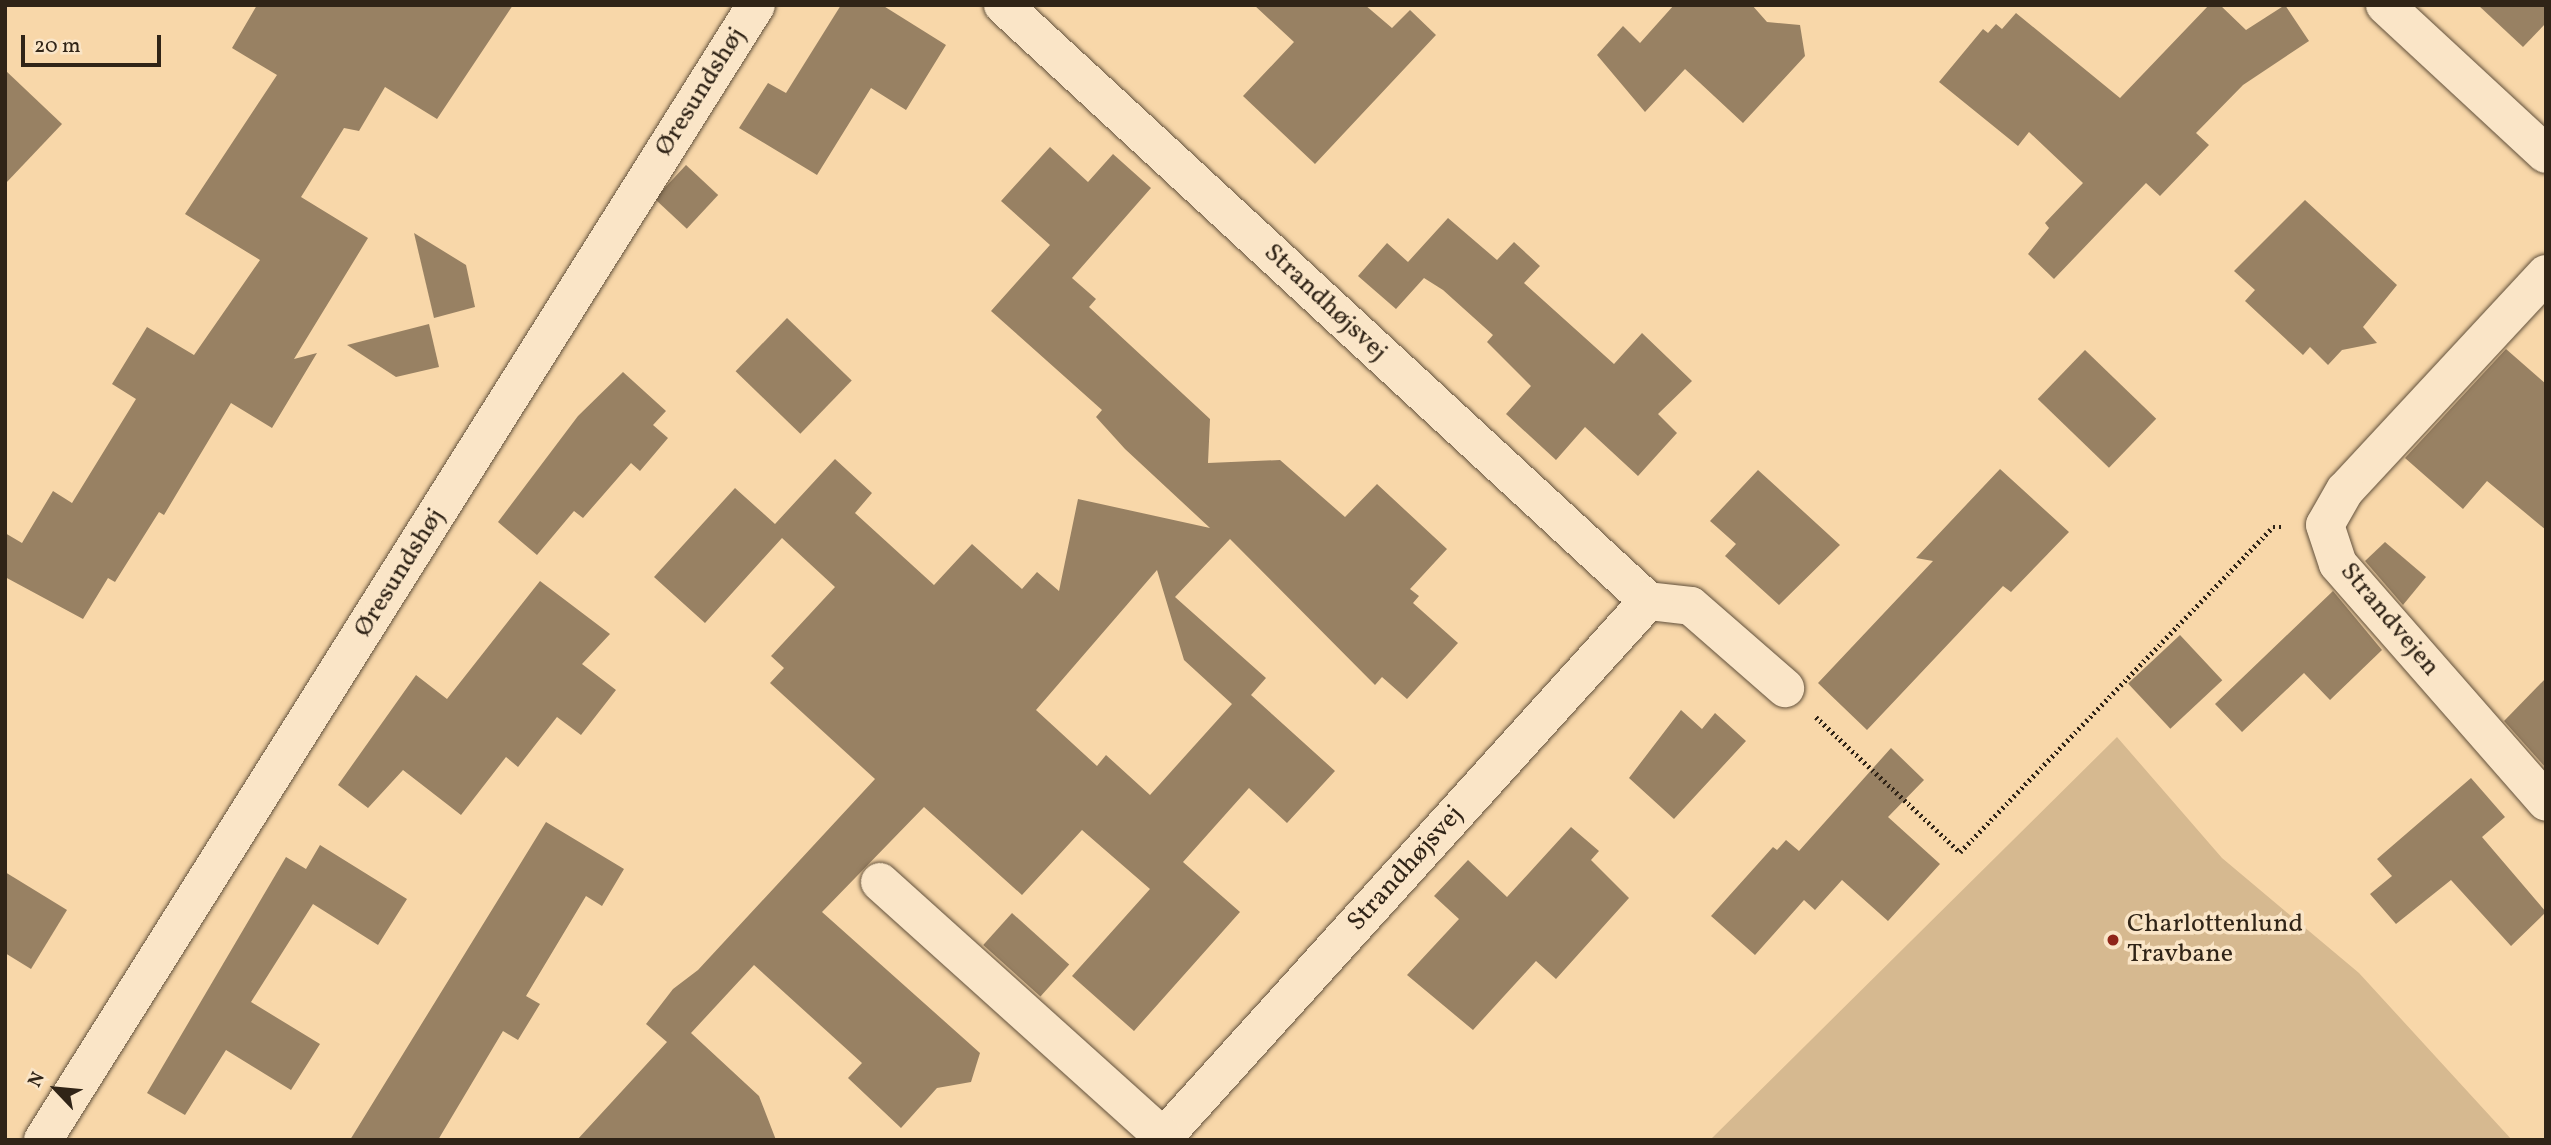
<!DOCTYPE html>
<meta charset="utf-8">
<style>
body{margin:0}
#map{position:relative;width:2551px;height:1145px;overflow:hidden;background:#f8d7a9;font-family:Vollkorn,serif}
div>[style]{position:absolute}
.green>*{inset:0;background:#d6b990}
.building>*{inset:0;background:#988163;transform-origin:0 0}
.path>*{height:4.5px;margin-top:-2.25px;transform-origin:0;background:repeating-linear-gradient(90deg,#302417 0 2px,transparent 0 5.5px)}
.roads{filter:drop-shadow(0 0 2px #62513c) drop-shadow(0 0 2px #62513c)}
.minor>*{height:38px;margin:-19px;padding:0 19px;transform-origin:19px;border-radius:19px;background:#fae5c7}
.dots>*{width:19px;height:19px;translate:-50% -50%;box-sizing:border-box;border:4px solid #fae5c7;border-radius:50%}
span{translate:-50% -50%;white-space:nowrap;text-align:center;line-height:1.15;-webkit-text-stroke:7px #fae5c7;paint-order:stroke}
.street-label{font-size:26px;color:#302417}
.poi-label{font-size:26px;color:#302417}
.left{translate:0 -50%;text-align:left}
.frame{position:absolute;inset:0;border:7px solid #302417;pointer-events:none}
.north{position:absolute;left:21px;top:1054px;width:70px;height:70px;-webkit-text-stroke:5px #fae5c7;paint-order:stroke;rotate:296deg;font-size:19px;font-weight:700;line-height:28px;text-align:center;color:#302417}
.north::after{content:'';display:block;margin:auto;width:24px;height:32px;background:#302417;clip-path:polygon(50% 0,100% 100%,50% 72%,0 100%)}
.scale{position:absolute;left:21px;top:35px;width:140px;height:32px;box-sizing:border-box;border:4px solid #302417;border-top:0;padding-left:9px;font-size:21px;line-height:24px;white-space:nowrap;color:#302417;-webkit-text-stroke:5px #fae5c7;paint-order:stroke}
</style>
<div id="map">
<div class="green">
<i style="clip-path:polygon(2117px 737px,2222px 858px,2359px 973px,2512px 1140px,1710px 1140px)"></i>
</div>
<div class="building">
<i style="clip-path:polygon(257px 5px,513px 5px,437px 119px,385px 87px,359px 131px,344px 128px,301px 197px,368px 238px,294px 359px,317px 353px,272px 428px,231px 403px,164px 515px,159px 512px,115px 582px,108px 578px,83px 619px,5px 577px,5px 533px,22px 543px,53px 491px,72px 503px,136px 399px,112px 384px,147px 327px,194px 355px,260px 260px,185px 214px,277px 75px,232px 48px)"></i>
<i style="clip-path:polygon(841px 5px,882px 5px,946px 45px,906px 110px,871px 88px,817px 175px,739px 128px,768px 83px,786px 93px)"></i>
<i style="clip-path:polygon(1254px 5px,1365px 5px,1392px 28px,1410px 10px,1436px 35px,1315px 164px,1243px 96px,1294px 42px)"></i>
<i style="clip-path:polygon(1674px 5px,1752px 5px,1767px 22px,1800px 25px,1805px 56px,1743px 123px,1685px 69px,1645px 112px,1597px 55px,1623px 26px,1640px 43px)"></i>
<i style="clip-path:polygon(2209px 5px,2220px 5px,2246px 30px,2285px 5px,2309px 41px,2243px 85px,2196px 133px,2209px 145px,2160px 196px,2146px 183px,2054px 279px,2028px 254px,2049px 228px,2045px 223px,2083px 183px,2029px 132px,2018px 146px,1939px 82px,1983px 29px,1988px 33px,1996px 24px,2002px 29px,2016px 13px,2120px 98px)"></i>
<i style="clip-path:polygon(2478px 5px,2546px 5px,2546px 23px,2523px 47px)"></i>
<i style="clip-path:polygon(5px 70px,62px 124px,5px 184px)"></i>
<i style="clip-path:polygon(evenodd,1050px 147px,1088px 182px,1113px 154px,1151px 188px,1072px 278px,1096px 299px,1089px 307px,1210px 419px,1208px 463px,1280px 460px,1345px 517px,1377px 484px,1447px 549px,1410px 589px,1419px 596px,1413px 603px,1458px 643px,1407px 699px,1382px 677px,1375px 685px,1230px 539px,1175px 597px,1266px 678px,1251px 695px,1335px 771px,1287px 823px,1249px 788px,1183px 862px,1240px 912px,1134px 1031px,1072px 976px,1150px 889px,1082px 830px,1022px 895px,924px 807px,822px 912px,980px 1053px,971px 1082px,937px 1088px,901px 1128px,848px 1078px,862px 1063px,754px 965px,691px 1033px,759px 1096px,776px 1140px,577px 1140px,667px 1042px,646px 1024px,673px 989px,698px 970px,875px 779px,770px 683px,784px 668px,771px 656px,835px 587px,782px 538px,705px 623px,654px 577px,735px 488px,775px 524px,835px 459px,872px 493px,855px 513px,934px 585px,972px 544px,1022px 589px,1037px 572px,1059px 591px,1078px 499px,1210px 528px,1125px 449px,1096px 417px,1102px 410px,991px 311px,1050px 245px,1001px 201px,1050px 147px,1157px 570px,1184px 660px,1232px 704px,1150px 795px,1106px 755px,1097px 766px,1036px 710px,1157px 570px)"></i>
<i style="left:686px;top:165px;width:44px;height:46px;rotate:43deg"></i>
<i style="clip-path:polygon(2305px 200px,2397px 285px,2363px 327px,2377px 343px,2342px 350px,2328px 365px,2310px 347px,2303px 355px,2245px 301px,2255px 290px,2234px 271px)"></i>
<i style="clip-path:polygon(1448px 218px,1497px 260px,1514px 242px,1540px 266px,1524px 283px,1614px 364px,1642px 333px,1692px 381px,1658px 414px,1677px 433px,1638px 476px,1585px 427px,1556px 460px,1506px 414px,1531px 386px,1487px 342px,1493px 335px,1443px 290px,1424px 278px,1396px 309px,1358px 276px,1387px 243px,1408px 262px)"></i>
<i style="clip-path:polygon(414px 233px,466px 265px,475px 307px,434px 318px)"></i>
<i style="left:787px;top:318px;width:90px;height:74px;rotate:44deg"></i>
<i style="clip-path:polygon(429px 324px,439px 367px,396px 377px,347px 345px)"></i>
<i style="clip-path:polygon(2506px 349px,2546px 384px,2546px 530px,2487px 481px,2463px 509px,2405px 458px)"></i>
<i style="left:2085px;top:350px;width:99px;height:68px;rotate:44deg"></i>
<i style="clip-path:polygon(623px 372px,666px 411px,653px 425px,668px 438px,640px 471px,631px 463px,583px 518px,574px 511px,537px 555px,498px 522px,578px 416px)"></i>
<i style="clip-path:polygon(2000px 469px,2069px 532px,2011px 592px,2003px 586px,1867px 730px,1818px 683px,1933px 561px,1916px 558px)"></i>
<i style="clip-path:polygon(1758px 470px,1840px 545px,1779px 605px,1725px 556px,1736px 544px,1710px 521px)"></i>
<i style="clip-path:polygon(2385px 542px,2426px 577px,2403px 605px,2365px 561px)"></i>
<i style="clip-path:polygon(540px 581px,610px 634px,582px 664px,616px 690px,581px 735px,557px 717px,518px 767px,506px 757px,461px 815px,403px 770px,368px 808px,338px 785px,416px 675px,447px 699px)"></i>
<i style="clip-path:polygon(2333px 591px,2382px 650px,2330px 700px,2304px 673px,2242px 732px,2215px 704px)"></i>
<i style="left:2180px;top:635px;width:62px;height:71px;rotate:47deg"></i>
<i style="clip-path:polygon(2546px 678px,2546px 768px,2504px 721px)"></i>
<i style="clip-path:polygon(1681px 710px,1702px 729px,1715px 713px,1746px 741px,1674px 819px,1629px 778px)"></i>
<i style="clip-path:polygon(1891px 748px,1924px 780px,1888px 817px,1940px 864px,1888px 921px,1842px 880px,1815px 910px,1804px 900px,1755px 955px,1711px 916px,1773px 847px,1777px 850px,1786px 840px,1799px 851px)"></i>
<i style="clip-path:polygon(2471px 778px,2505px 817px,2482px 837px,2546px 912px,2511px 946px,2451px 880px,2396px 924px,2370px 894px,2392px 876px,2377px 859px)"></i>
<i style="clip-path:polygon(546px 822px,624px 869px,602px 906px,586px 896px,526px 996px,540px 1004px,518px 1040px,503px 1031px,438px 1140px,350px 1140px)"></i>
<i style="clip-path:polygon(1571px 827px,1599px 851px,1591px 860px,1629px 898px,1556px 979px,1536px 961px,1473px 1030px,1407px 975px,1459px 919px,1434px 896px,1468px 860px,1507px 897px)"></i>
<i style="clip-path:polygon(320px 845px,407px 899px,378px 945px,313px 904px,251px 1002px,320px 1044px,291px 1090px,226px 1050px,185px 1115px,147px 1093px,286px 857px,306px 869px)"></i>
<i style="clip-path:polygon(5px 872px,67px 910px,31px 969px,5px 953px)"></i>
<i style="left:1012px;top:913px;width:77px;height:43px;rotate:42deg"></i>
</div>
<div class="path">
<i style="left:1816px;top:717px;width:197px;rotate:43.2deg"></i>
<i style="left:1960px;top:852px;width:451px;rotate:-46.1deg"></i>
<i style="left:2273px;top:527px;width:10px"></i>
</div>
<div class="roads">
<div class="minor">
<i style="left:1003px;top:5px;width:878px;rotate:42.74deg"></i>
<i style="left:1648px;top:601px;width:726px;rotate:132.1deg"></i>
<i style="left:2385px;top:5px;width:219px;rotate:42.8deg"></i>
<i style="left:2546px;top:274px;width:295px;rotate:132.9deg"></i>
<i style="left:2345px;top:490px;width:40px;rotate:119.7deg"></i>
<i style="left:2325px;top:525px;width:41px;rotate:71.6deg"></i>
<i style="left:2338px;top:564px;width:316px;rotate:48.8deg"></i>
<i style="left:1648px;top:601px;width:43px;rotate:6.6deg"></i>
<i style="left:1691px;top:606px;width:125px;rotate:41.1deg"></i>
<i style="left:880px;top:882px;width:381px;rotate:42deg"></i>
<i style="left:43px;top:1140px;width:1340px;rotate:-57.86deg"></i>
</div>
</div>
<div class="dots">
<i style="left:2113px;top:940px;background:#8f2418"></i>
</div>
<div class="street-label">
<span style="left:701px;top:92px;rotate:-58deg">Øresundshøj</span>
<span style="left:1325px;top:303px;rotate:43deg">Strandhøjsvej</span>
<span style="left:400px;top:573px;rotate:-58deg">Øresundshøj</span>
<span style="left:2389px;top:620px;rotate:50deg">Strandvejen</span>
<span style="left:1406px;top:869px;rotate:-48deg">Strandhøjsvej</span>
</div>
<div class="poi-label">
<span class="left" style="left:2127px;top:940px">Charlottenlund<br>Travbane</span>
</div>
<div class="frame"></div>
<div class="north">N</div>
<div class="scale">20 m</div>
</div>
